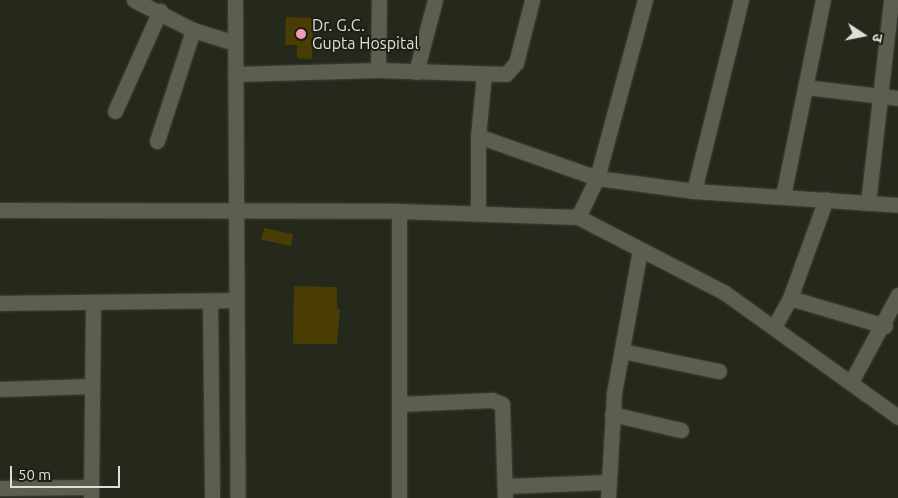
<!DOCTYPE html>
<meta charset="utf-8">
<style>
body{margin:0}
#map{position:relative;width:898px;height:498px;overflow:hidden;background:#25291c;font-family:Ubuntu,"Noto Sans Devanagari",sans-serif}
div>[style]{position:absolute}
.building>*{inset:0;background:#493d04;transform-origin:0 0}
.roads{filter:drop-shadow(0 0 1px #404338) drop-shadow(0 0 1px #404338)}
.minor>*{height:15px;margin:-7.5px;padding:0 7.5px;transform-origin:7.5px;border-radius:7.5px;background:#5a5f50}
.dots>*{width:14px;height:14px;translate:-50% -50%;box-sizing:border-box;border:2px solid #1c1f13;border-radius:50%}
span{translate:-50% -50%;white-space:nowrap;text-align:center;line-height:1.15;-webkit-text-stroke:4px #1c1f13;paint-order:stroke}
.poi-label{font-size:16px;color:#dde0d7}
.left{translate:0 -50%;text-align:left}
.north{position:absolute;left:838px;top:10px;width:50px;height:50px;-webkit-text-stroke:4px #1c1f13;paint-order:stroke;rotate:101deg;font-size:14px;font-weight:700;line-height:20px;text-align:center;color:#dde0d7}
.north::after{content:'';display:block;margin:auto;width:18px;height:22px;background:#dde0d7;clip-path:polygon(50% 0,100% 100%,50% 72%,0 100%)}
.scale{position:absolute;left:10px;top:466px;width:110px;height:22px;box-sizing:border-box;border:2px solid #dde0d7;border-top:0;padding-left:6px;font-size:15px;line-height:18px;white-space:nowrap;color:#dde0d7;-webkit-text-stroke:4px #1c1f13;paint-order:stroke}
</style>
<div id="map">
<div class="building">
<i style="clip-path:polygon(286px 17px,313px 18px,312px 59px,297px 58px,297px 45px,285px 45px)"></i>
<i style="left:264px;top:228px;width:30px;height:12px;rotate:12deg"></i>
<i style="clip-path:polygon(294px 286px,337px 287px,337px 309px,340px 309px,337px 344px,293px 344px)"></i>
</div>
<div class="roads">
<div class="minor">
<i style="left:134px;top:0;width:66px;rotate:27deg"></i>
<i style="left:193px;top:30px;width:44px;rotate:17.2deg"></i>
<i style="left:235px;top:0;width:498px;rotate:89.7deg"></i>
<i style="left:378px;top:70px;width:70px;rotate:-89.2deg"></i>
<i style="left:416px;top:72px;width:74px;rotate:-75.2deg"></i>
<i style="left:235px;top:74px;width:143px;rotate:-1.6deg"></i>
<i style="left:378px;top:70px;width:128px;rotate:1.8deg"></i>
<i style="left:506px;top:74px;width:15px;rotate:-48deg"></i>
<i style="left:516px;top:63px;width:65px;rotate:-75.7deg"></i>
<i style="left:805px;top:87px;width:94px;rotate:6.7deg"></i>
<i style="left:115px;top:111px;width:110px;rotate:-65.8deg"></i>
<i style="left:478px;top:136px;width:126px;rotate:19.4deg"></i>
<i style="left:597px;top:178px;width:98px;rotate:7.6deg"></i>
<i style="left:694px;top:191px;width:204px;rotate:3.9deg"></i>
<i style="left:157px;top:141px;width:117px;rotate:-72deg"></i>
<i style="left:694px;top:191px;width:197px;rotate:-76.2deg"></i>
<i style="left:783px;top:196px;width:200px;rotate:-78.5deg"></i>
<i style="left:868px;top:203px;width:204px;rotate:-83.5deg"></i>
<i style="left:0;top:210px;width:399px;rotate:0.1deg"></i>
<i style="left:399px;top:211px;width:179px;rotate:1.9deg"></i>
<i style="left:578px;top:217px;width:165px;rotate:27.3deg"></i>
<i style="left:725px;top:293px;width:213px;rotate:35.6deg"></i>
<i style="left:478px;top:213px;width:77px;rotate:-90deg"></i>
<i style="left:478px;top:136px;width:61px;rotate:-84.4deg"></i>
<i style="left:578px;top:217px;width:43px;rotate:-64deg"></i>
<i style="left:597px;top:178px;width:184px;rotate:-74.9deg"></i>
<i style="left:790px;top:298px;width:99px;rotate:16.4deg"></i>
<i style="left:210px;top:301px;width:197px;rotate:89.4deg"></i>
<i style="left:0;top:303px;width:236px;rotate:-0.7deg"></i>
<i style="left:774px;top:327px;width:33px;rotate:-61deg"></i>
<i style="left:790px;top:298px;width:105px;rotate:-70deg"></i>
<i style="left:622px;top:351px;width:99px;rotate:11.7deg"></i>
<i style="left:851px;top:382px;width:99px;rotate:-61.6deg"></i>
<i style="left:0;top:389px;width:91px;rotate:-1.9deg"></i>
<i style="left:399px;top:404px;width:93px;rotate:-2.5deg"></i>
<i style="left:492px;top:400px;width:11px;rotate:22deg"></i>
<i style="left:502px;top:404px;width:94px;rotate:88.2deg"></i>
<i style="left:612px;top:414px;width:71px;rotate:13.1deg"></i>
<i style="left:505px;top:486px;width:103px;rotate:-2.2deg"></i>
<i style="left:0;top:488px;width:91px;rotate:-0.6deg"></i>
<i style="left:91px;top:498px;width:196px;rotate:-89.4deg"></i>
<i style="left:399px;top:498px;width:287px;rotate:-90deg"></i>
<i style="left:608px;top:498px;width:105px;rotate:-86.7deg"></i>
<i style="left:614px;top:393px;width:145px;rotate:-79.7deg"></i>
</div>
</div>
<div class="dots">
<i style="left:301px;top:34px;background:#f19ab2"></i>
</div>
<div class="poi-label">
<span class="left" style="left:312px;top:34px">Dr. G.C.<br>Gupta Hospital</span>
</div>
<div class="north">उ</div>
<div class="scale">50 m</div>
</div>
